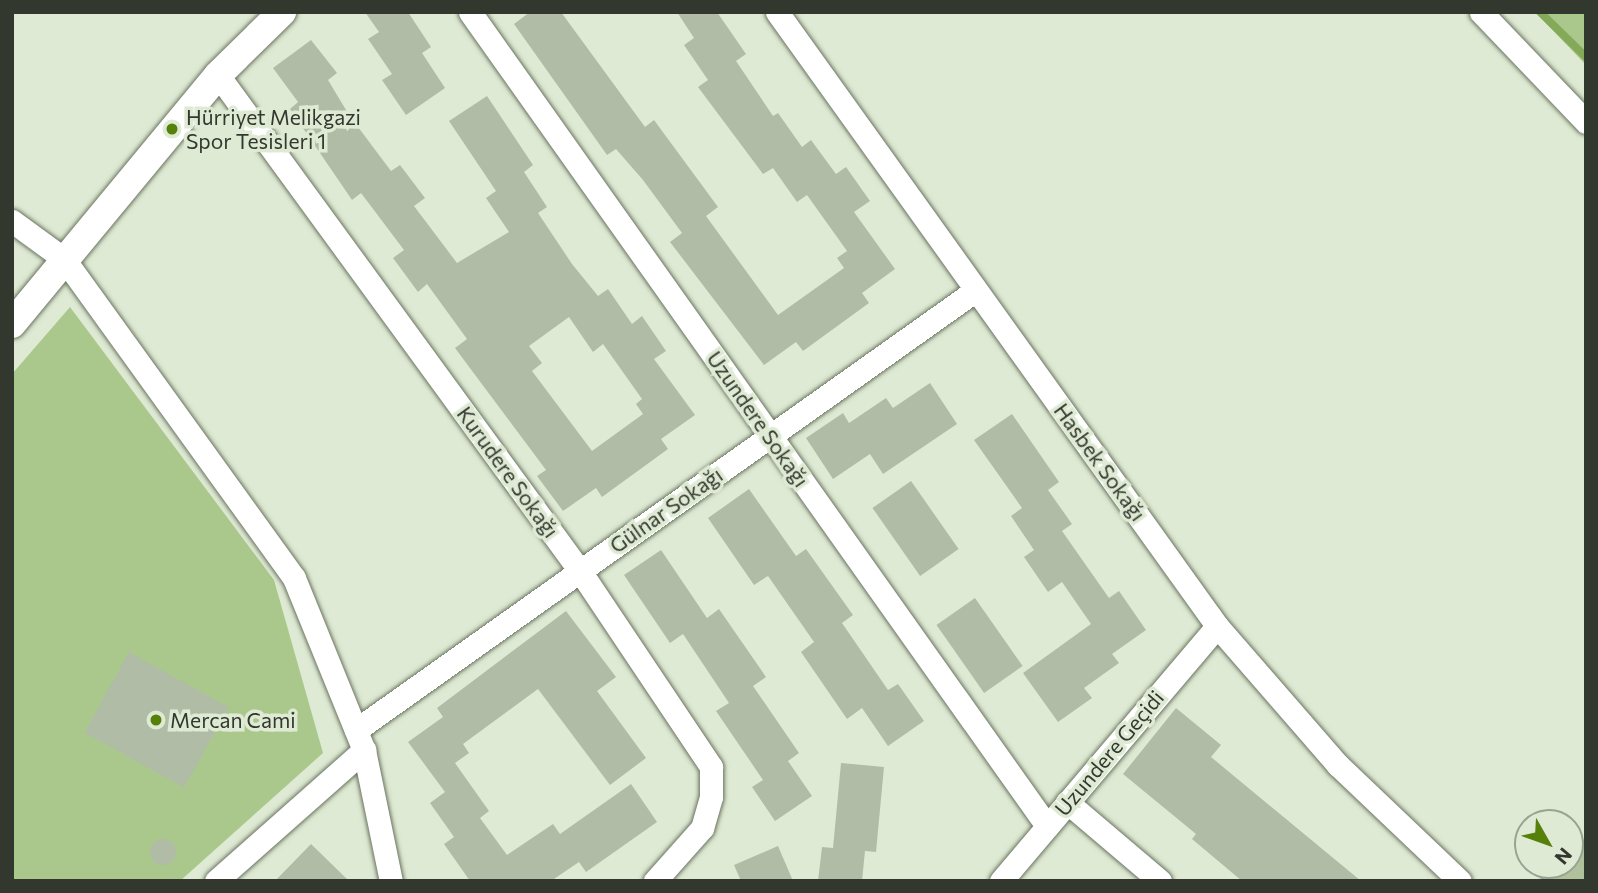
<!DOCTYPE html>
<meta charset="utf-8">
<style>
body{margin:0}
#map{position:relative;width:1598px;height:893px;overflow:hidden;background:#dfead4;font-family:Commissioner,sans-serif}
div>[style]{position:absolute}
.green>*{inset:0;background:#aac88c}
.stream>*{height:8px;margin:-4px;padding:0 4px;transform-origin:4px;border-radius:4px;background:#83a959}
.building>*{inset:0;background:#b1bca6;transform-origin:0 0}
.round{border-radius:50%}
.roads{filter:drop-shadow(0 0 2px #6a7460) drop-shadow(0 0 2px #6a7460)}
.minor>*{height:23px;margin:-11.5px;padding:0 11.5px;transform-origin:11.5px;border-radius:11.5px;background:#fff}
.tertiary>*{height:28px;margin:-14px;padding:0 14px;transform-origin:14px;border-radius:14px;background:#fff}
.primary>*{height:35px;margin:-17.5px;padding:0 17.5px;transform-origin:17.5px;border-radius:17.5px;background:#b0c29c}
.dots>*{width:19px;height:19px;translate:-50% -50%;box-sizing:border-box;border:4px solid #dfead4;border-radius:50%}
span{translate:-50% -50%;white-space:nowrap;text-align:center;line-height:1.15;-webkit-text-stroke:7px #dfead4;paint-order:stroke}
.poi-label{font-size:21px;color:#33382f}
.left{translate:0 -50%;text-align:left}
.street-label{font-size:21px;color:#33382f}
.frame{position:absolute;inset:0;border:14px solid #33382f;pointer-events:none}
.north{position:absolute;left:1514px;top:809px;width:70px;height:70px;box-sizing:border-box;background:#dfead4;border:2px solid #9aa392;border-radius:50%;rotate:130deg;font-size:19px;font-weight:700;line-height:28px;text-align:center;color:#33382f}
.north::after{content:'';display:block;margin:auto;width:24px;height:32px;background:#55810b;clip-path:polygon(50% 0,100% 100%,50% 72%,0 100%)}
</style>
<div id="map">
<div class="green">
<i style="clip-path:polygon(1544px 12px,1586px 12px,1586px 65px,1541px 18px)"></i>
<i style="clip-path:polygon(70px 307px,274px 580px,323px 753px,180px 881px,12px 881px,12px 374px)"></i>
</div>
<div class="stream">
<i style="left:1540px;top:12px;width:64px;rotate:44.4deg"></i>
</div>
<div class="building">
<i style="clip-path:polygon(365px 12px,408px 12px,431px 47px,422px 53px,445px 88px,406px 115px,382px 80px,392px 74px,368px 39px,379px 32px)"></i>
<i style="clip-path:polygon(530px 12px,561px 12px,645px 127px,654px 120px,718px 207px,706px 216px,778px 315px,844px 268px,837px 258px,847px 251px,807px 195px,797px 202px,773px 168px,763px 174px,698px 87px,708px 80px,684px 45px,694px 38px,677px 12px,717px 12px,746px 54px,736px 61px,773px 116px,778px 113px,802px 147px,811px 140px,836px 174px,846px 167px,870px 201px,854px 212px,895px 269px,862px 293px,869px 303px,803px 351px,796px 342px,764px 365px,670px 242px,682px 233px,643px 180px,616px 149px,607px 155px,514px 24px)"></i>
<i style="clip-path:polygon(evenodd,311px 40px,337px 73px,328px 80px,349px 115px,391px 171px,400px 165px,425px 198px,414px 206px,457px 263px,509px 232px,486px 198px,496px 191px,449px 121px,487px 96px,533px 165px,524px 172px,547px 207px,538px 213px,572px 264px,598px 296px,608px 289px,632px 324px,642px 316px,666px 351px,654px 359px,695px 415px,661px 439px,668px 449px,602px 497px,596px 488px,563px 511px,537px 476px,546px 470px,455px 348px,467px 339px,427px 284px,418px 292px,393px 258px,404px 250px,361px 193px,352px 200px,290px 109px,298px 102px,273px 68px,311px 40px,569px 317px,593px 352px,603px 344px,642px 399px,636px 404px,643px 414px,592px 451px,532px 371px,542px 363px,529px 346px,569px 317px)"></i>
<i style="clip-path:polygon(930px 383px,957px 424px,883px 474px,870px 454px,833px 479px,806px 438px,843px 413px,849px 423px,886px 398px,893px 408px)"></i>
<i style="clip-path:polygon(1012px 414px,1059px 482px,1048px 490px,1072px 524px,1062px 531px,1109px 598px,1119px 591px,1146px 630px,1112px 654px,1119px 663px,1084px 688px,1092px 698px,1058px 722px,1023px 673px,1091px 624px,1062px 582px,1048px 592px,1024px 557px,1034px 550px,1011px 516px,1022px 508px,974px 440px)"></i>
<i style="left:911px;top:481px;width:83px;height:47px;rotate:55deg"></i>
<i style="clip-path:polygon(749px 489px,796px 556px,806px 549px,853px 615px,842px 623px,888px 690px,898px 684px,924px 721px,888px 746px,862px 708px,847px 719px,801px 652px,814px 642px,768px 576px,754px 585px,708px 518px)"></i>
<i style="clip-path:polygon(661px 550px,707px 618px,719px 609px,766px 677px,753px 686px,799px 753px,788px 761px,812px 796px,775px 821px,752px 787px,763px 780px,716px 711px,729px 703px,683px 634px,670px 643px,624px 575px)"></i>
<i style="left:975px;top:598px;width:83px;height:47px;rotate:55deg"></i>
<i style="clip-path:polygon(566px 611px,616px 677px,597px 691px,646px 758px,610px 785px,538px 689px,463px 744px,469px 753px,455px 763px,489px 811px,480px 818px,507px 855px,553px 824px,560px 834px,631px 784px,657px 822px,586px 872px,579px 862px,551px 881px,470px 881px,444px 844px,454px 837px,430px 803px,445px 792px,408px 742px,443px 717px,437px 708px)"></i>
<i style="left:129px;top:652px;width:114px;height:92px;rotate:29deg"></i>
<i style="clip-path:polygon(1176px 708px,1221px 745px,1211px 757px,1361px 881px,1242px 881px,1192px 839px,1196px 834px,1123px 774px)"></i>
<i style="clip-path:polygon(841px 763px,884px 767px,876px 852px,865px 851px,862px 881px,818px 881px,822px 847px,833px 848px)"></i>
<i class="round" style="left:150px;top:839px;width:26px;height:26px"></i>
<i style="clip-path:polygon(311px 844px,349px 881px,275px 881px)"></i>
<i style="clip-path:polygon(778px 846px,793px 881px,741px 881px,734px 865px)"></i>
</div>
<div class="roads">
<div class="minor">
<i style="left:470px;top:12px;width:998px;rotate:54.67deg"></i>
<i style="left:777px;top:12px;width:755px;rotate:54.37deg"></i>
<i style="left:1217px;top:626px;width:184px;rotate:49deg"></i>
<i style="left:1338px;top:765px;width:168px;rotate:43.6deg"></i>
<i style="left:1481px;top:12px;width:152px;rotate:46.3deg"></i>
<i style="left:218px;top:75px;width:614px;rotate:53.88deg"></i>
<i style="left:580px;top:571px;width:236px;rotate:56.2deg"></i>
<i style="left:711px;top:767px;width:30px;rotate:90deg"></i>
<i style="left:711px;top:797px;width:32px;rotate:106deg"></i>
<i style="left:702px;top:828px;width:71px;rotate:131.6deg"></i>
<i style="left:12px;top:221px;width:64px;rotate:36.2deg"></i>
<i style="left:64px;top:259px;width:393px;rotate:54.2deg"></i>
<i style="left:294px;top:578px;width:186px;rotate:67.9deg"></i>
<i style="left:364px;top:750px;width:134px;rotate:78.4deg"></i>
<i style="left:356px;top:730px;width:760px;rotate:-35.36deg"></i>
<i style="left:1067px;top:802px;width:122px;rotate:40.3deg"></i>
<i style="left:216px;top:881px;width:198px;rotate:-41.5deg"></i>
<i style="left:1001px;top:881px;width:334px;rotate:-49.7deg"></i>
</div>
<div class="tertiary">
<i style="left:12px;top:324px;width:323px;rotate:-50.4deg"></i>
<i style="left:218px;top:75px;width:90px;rotate:-44.5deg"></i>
</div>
<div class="primary">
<i style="left:1560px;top:881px;width:34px;rotate:-40deg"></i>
</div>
</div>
<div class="dots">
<i style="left:172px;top:129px;background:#55810b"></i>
<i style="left:156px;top:720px;background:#55810b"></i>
</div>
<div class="poi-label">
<span class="left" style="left:186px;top:129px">Hürriyet Melikgazi<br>Spor Tesisleri 1</span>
<span class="left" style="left:170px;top:720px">Mercan Cami</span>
</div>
<div class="street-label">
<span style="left:758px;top:419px;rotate:55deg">Uzundere Sokağı</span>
<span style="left:1100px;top:462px;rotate:54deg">Hasbek Sokağı</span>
<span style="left:508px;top:472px;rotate:54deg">Kurudere Sokağı</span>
<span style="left:666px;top:510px;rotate:-35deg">Gülnar Sokağı</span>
<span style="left:1109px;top:753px;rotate:-50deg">Uzundere Geçidi</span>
</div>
<div class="frame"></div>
<div class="north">N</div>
</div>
